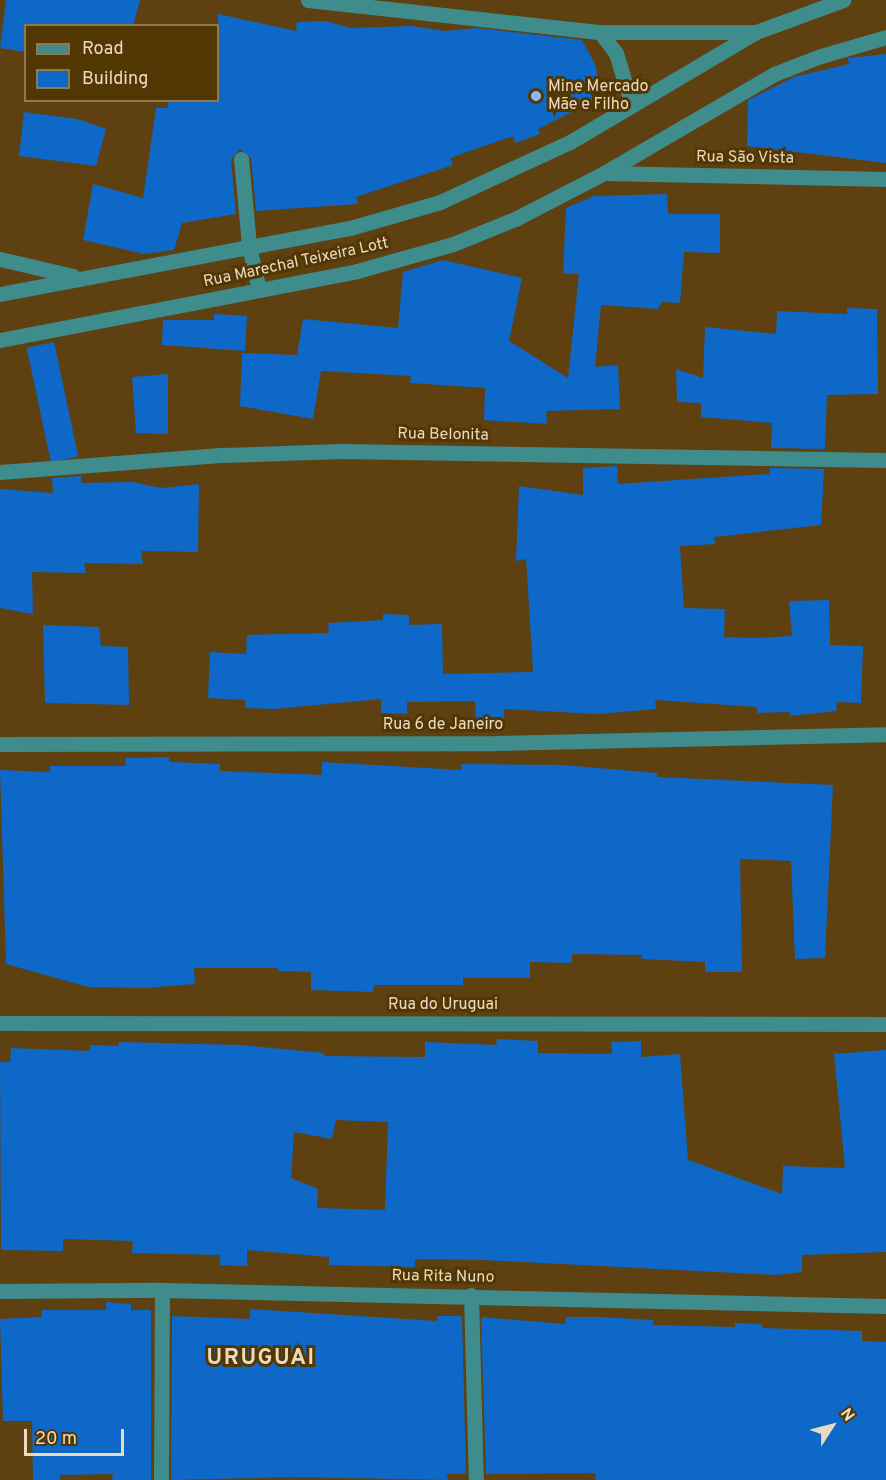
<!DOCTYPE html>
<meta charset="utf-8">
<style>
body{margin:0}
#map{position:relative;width:886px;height:1480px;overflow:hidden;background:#5f4111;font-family:Overpass,sans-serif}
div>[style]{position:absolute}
.building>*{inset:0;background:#0d68c7;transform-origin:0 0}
.minor>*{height:15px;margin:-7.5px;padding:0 7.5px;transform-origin:7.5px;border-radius:7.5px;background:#3f8c8c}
.dots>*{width:16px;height:16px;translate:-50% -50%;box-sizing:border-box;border:3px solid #533703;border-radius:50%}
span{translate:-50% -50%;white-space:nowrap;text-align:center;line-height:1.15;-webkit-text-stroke:6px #533703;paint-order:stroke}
.poi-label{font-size:16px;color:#ebdac2}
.left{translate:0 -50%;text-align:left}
.street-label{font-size:16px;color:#ebdac2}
.district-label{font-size:22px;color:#ebdac2;font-weight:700;letter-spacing:1.5px}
.legend{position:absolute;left:24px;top:24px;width:195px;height:78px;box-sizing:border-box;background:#533703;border:2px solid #90784f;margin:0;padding:8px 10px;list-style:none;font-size:18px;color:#ebdac2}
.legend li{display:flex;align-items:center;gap:12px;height:30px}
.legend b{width:30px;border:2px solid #90784f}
.north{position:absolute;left:802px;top:1396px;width:60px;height:60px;-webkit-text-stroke:4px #533703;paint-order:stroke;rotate:54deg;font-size:16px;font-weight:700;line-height:24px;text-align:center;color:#ebdac2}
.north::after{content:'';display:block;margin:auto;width:21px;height:27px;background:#ebdac2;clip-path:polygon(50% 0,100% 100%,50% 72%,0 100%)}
.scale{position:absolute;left:24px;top:1429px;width:100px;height:27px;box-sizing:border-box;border:3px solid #ebdac2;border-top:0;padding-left:8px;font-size:18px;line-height:21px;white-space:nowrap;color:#ebdac2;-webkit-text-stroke:4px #533703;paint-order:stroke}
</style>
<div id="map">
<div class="building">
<i style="clip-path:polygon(6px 0,140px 0,133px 26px,26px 26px,26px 52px,0 48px)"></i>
<i style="clip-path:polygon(218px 14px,296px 31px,297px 22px,325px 21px,351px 28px,411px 26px,446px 31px,476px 28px,582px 40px,596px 66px,598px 83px,591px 102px,538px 129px,540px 134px,515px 143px,513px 136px,450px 158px,453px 165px,356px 197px,358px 204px,256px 211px,251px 158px,240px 149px,231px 159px,236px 214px,182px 223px,174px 250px,144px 254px,83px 240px,93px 184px,143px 198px,156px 108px,167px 108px,169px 100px,218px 100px)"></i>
<i style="clip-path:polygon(886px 54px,886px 163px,747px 146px,748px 100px,794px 77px,849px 64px,848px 58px)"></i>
<i style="clip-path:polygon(24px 112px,77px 119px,106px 129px,96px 166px,19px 156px)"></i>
<i style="clip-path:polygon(667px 194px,668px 214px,720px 214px,720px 253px,684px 252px,680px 303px,662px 302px,658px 309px,601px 305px,595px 367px,618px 365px,620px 409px,546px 411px,547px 424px,484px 420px,485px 388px,410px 383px,411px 376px,321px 371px,313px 419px,240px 406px,242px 353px,297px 355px,303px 319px,398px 328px,403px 272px,443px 260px,522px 278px,509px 341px,568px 378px,579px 274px,563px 274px,566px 208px,594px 196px)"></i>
<i style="clip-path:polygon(847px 308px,877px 309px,878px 394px,827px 395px,825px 449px,771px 448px,772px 423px,701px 417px,701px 403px,677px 402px,676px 369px,703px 378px,705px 327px,776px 334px,777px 311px,847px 314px)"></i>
<i style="clip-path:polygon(214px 314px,247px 316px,245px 351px,162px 345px,163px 320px,214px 320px)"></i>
<i style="left:54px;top:342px;width:117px;height:28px;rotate:78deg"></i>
<i style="clip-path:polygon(168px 374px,168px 434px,136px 433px,132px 377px)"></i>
<i style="clip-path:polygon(617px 466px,618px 484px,769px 474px,770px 468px,824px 469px,821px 525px,714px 537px,715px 544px,680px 546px,684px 608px,725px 609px,724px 637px,757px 638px,792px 636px,789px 601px,829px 600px,830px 645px,863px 646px,861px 703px,837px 702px,836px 711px,790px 716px,790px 712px,757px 713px,757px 707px,655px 700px,656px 709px,598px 714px,504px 709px,504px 720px,476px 722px,475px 701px,407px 702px,407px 714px,381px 713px,381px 699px,273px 709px,245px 708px,245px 700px,208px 698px,210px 652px,246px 654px,247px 635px,329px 633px,328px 623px,383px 620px,383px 614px,409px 615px,409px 625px,442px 624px,443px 674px,533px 672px,526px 559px,516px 561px,519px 486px,583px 495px,583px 468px)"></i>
<i style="clip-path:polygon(81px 476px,81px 483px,132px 482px,162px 488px,199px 484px,198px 552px,141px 551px,143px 564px,84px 563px,86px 573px,32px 572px,33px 614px,0 608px,0 489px,53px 493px,52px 478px)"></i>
<i style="clip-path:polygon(43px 625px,99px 627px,101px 646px,128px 647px,129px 705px,45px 703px)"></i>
<i style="clip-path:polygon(169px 757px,169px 762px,220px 764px,220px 771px,322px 775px,322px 762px,461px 770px,461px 764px,562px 765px,657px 773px,657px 777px,833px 785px,825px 958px,795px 959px,791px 861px,740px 859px,742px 972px,705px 972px,705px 962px,642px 959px,642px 955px,572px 954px,572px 963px,530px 962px,530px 978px,463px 978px,463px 985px,374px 985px,373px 992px,311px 990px,311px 972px,278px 971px,278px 968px,194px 968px,195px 984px,145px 988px,88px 987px,6px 964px,0 770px,50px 772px,50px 766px,126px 766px,125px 758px)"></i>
<i style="clip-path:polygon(evenodd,497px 1039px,538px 1041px,538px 1053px,612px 1054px,611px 1042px,641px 1041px,641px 1057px,680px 1054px,688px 1160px,782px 1194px,783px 1166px,845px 1168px,834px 1054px,886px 1050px,886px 1252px,802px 1255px,802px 1272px,776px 1275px,483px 1260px,415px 1259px,415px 1267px,329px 1265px,329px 1257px,247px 1250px,247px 1266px,220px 1265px,220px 1255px,132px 1253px,133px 1241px,63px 1239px,63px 1251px,1px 1250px,0 1062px,10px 1062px,11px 1048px,90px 1051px,90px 1045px,119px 1046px,119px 1042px,240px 1045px,324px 1053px,324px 1056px,425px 1057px,425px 1042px,496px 1045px,497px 1039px,336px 1120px,388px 1122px,385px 1210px,317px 1208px,318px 1189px,291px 1178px,294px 1132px,332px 1139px,336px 1120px)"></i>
<i style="clip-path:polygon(106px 1302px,131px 1304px,131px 1310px,151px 1310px,151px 1480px,112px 1480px,113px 1474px,60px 1475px,60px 1480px,33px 1480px,32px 1421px,3px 1421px,0 1319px,42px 1317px,42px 1310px,106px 1310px)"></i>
<i style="clip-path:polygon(250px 1309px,437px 1321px,437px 1316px,462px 1316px,466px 1474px,447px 1474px,448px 1480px,294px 1477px,171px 1480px,172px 1316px,250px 1319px)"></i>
<i style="clip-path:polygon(481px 1317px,565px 1324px,566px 1317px,599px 1317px,653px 1320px,653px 1325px,735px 1327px,735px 1323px,762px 1324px,762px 1328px,862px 1331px,862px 1341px,886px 1342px,886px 1480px,595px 1480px,596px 1473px,486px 1474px)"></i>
</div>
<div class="minor">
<i style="left:308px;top:0;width:294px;rotate:6.3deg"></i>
<i style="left:600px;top:32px;width:156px"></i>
<i style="left:600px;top:32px;width:26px;rotate:53deg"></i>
<i style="left:616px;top:53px;width:55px;rotate:73.2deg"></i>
<i style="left:241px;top:159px;width:87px;rotate:84.7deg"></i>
<i style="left:249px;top:246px;width:45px;rotate:77.2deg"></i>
<i style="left:604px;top:173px;width:282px;rotate:1.2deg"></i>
<i style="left:0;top:259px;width:75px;rotate:13.1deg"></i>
<i style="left:0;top:294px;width:356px;rotate:-10.7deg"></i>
<i style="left:350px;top:228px;width:94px;rotate:-16.1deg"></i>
<i style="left:440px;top:202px;width:143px;rotate:-24.8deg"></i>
<i style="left:570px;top:142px;width:216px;rotate:-30.6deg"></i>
<i style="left:756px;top:32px;width:93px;rotate:-20.2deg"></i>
<i style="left:0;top:340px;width:364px;rotate:-10.9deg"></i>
<i style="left:357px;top:271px;width:100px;rotate:-15.7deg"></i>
<i style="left:453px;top:244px;width:67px;rotate:-22deg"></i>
<i style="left:515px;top:219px;width:100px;rotate:-27.3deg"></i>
<i style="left:604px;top:173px;width:197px;rotate:-30.2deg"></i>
<i style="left:774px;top:74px;width:50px;rotate:-21deg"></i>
<i style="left:821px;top:56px;width:68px;rotate:-16.3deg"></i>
<i style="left:0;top:472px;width:224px;rotate:-4.4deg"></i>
<i style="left:223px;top:455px;width:118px;rotate:-1.9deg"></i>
<i style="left:341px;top:451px;width:545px;rotate:0.95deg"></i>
<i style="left:0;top:744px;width:496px;rotate:-0.1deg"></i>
<i style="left:496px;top:743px;width:390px;rotate:-1.3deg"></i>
<i style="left:0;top:1023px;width:886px;rotate:0.06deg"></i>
<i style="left:0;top:1291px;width:162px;rotate:-0.4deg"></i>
<i style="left:162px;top:1290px;width:724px;rotate:1.27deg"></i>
<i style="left:471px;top:1295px;width:185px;rotate:88.5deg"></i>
<i style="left:161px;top:1480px;width:190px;rotate:-89.7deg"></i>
</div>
<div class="dots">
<i style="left:536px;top:96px;background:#88bafc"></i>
</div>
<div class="poi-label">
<span class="left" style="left:548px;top:96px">Mine Mercado<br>Mãe e Filho</span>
</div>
<div class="street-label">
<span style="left:745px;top:158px;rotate:1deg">Rua São Vista</span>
<span style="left:296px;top:263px;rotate:-12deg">Rua Marechal Teixeira Lott</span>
<span style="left:443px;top:435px;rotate:1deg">Rua Belonita</span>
<span style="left:443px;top:725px">Rua 6 de Janeiro</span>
<span style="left:443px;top:1005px">Rua do Uruguai</span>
<span style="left:443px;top:1277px;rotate:1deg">Rua Rita Nuno</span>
</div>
<div class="district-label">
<span style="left:261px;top:1359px">URUGUAI</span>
</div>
<ul class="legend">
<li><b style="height:8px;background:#3f8c8c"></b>Road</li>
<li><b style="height:16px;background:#0d68c7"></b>Building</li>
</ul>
<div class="north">N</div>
<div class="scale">20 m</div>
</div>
